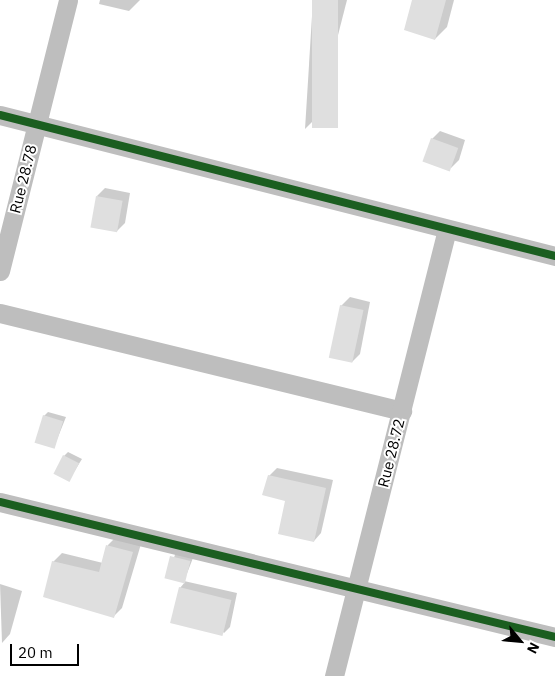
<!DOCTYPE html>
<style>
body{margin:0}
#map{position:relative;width:555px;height:676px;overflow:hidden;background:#fff;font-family:"IBM Plex Sans",sans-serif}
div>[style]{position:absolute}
.shadow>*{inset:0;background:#0003}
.building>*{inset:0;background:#dfdfdf;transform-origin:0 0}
.minor>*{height:19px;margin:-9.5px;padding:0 9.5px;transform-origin:9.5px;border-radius:9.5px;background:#bebebe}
.cycleway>*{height:8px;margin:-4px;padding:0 4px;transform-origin:4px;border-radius:4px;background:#1b5e20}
span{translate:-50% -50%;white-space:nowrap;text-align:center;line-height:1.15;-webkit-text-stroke:4px #fff;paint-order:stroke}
.street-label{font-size:15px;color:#000}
.north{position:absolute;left:495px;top:616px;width:50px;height:50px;-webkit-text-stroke:4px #fff;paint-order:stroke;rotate:118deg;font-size:14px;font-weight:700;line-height:20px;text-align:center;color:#000}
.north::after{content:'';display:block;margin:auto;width:18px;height:22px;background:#000;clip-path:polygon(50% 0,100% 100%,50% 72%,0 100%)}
.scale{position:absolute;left:10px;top:644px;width:69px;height:22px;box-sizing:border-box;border:2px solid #000;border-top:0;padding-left:6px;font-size:15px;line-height:18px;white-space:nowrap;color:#000;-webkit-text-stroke:4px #fff;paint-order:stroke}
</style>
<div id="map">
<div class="shadow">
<i style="clip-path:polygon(100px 0,140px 0,129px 11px,99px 4px)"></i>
<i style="clip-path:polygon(313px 0,347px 0,317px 117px,305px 129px)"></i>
<i style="clip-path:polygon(414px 0,454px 0,447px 27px,435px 39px)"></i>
<i style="clip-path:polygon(440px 131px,465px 140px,459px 160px,451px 168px,432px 139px)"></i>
<i style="clip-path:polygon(105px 188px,130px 193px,125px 223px,117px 231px,97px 196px)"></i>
<i style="clip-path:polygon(350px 297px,370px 302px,360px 354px,352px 362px,341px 306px)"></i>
<i style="clip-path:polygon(48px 412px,66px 417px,54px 447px,44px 416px)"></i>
<i style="clip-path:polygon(68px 452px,82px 459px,69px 480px,64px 456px)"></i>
<i style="clip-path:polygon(277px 468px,333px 480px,321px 533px,314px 541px,269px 476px)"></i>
<i style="clip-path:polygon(116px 537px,141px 544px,122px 608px,114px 616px,53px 562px,62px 553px,103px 563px,108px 545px)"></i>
<i style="clip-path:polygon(176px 552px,193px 558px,184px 581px,237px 593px,230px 627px,224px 633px,180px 588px,185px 582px,167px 577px)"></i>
<i style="clip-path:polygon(0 584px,22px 591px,10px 634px,2px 643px)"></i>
</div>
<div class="building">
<i style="left:312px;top:0;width:26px;height:128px"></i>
<i style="clip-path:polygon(412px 0,446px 0,435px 40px,404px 30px)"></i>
<i style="left:431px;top:138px;width:29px;height:25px;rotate:20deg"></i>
<i style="left:96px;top:196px;width:27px;height:32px;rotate:10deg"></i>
<i style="left:340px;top:305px;width:24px;height:54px;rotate:12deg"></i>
<i style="left:43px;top:415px;width:21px;height:29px;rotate:17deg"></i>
<i style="left:63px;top:455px;width:18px;height:21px;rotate:27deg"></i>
<i style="clip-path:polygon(268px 475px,326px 488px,314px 542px,278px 534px,285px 501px,262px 495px)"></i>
<i style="clip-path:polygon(106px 545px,133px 552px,114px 618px,43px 597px,52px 561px,99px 572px)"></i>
<i style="left:170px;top:556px;width:21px;height:23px;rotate:14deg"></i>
<i style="left:179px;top:587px;width:54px;height:37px;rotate:14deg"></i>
</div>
<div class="minor">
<i style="left:0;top:115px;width:573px;rotate:14.25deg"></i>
<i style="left:0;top:271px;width:279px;rotate:-75.9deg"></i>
<i style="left:0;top:313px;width:414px;rotate:13.7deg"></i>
<i style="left:0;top:502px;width:571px;rotate:13.67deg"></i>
<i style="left:334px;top:676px;width:460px;rotate:-75.8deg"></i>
</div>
<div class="cycleway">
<i style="left:0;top:115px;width:573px;rotate:14.25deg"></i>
<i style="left:0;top:502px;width:571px;rotate:13.67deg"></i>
</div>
<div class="street-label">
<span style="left:23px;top:179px;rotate:-76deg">Rue 28.78</span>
<span style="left:391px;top:453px;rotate:-76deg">Rue 28.72</span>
</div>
<div class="north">N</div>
<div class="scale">20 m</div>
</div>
